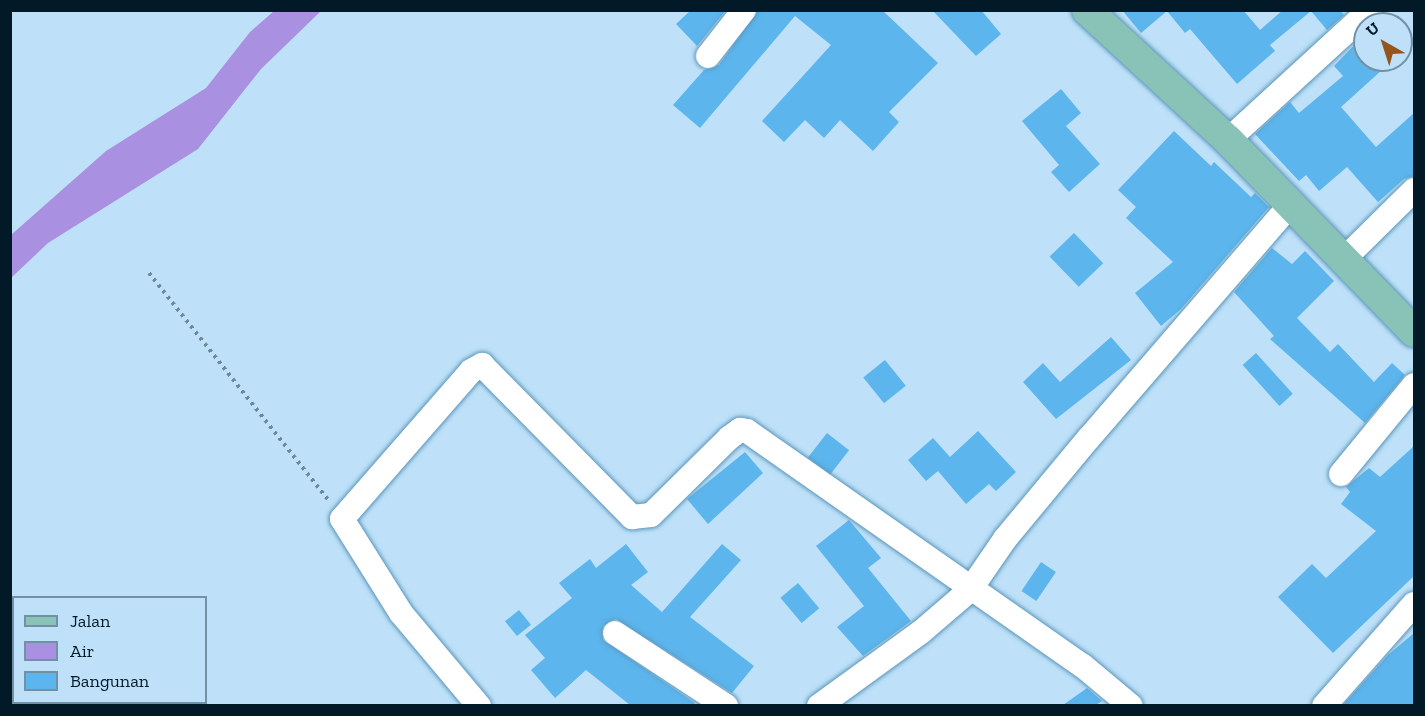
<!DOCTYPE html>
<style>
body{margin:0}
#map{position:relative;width:1425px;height:716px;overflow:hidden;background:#bee1f9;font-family:"Zilla Slab",serif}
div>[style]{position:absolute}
.water>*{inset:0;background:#aa90e0}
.building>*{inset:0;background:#5cb5ec;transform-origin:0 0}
.path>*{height:4px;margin-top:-2px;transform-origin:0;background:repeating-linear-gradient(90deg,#6c899d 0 3px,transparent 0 7.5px)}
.roads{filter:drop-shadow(0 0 2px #5b95bb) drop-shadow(0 0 2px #5b95bb)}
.minor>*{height:24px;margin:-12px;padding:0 12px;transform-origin:12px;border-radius:12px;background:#fff}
.major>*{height:30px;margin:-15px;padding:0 15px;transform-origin:15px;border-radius:15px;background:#89c2b7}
span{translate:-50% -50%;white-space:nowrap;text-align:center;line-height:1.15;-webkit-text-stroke:5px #bee1f9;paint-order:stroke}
.frame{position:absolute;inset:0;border:12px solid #021927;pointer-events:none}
.legend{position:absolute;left:12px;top:596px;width:195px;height:108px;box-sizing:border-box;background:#bee1f9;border:2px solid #7391a5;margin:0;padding:8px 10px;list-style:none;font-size:18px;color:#021927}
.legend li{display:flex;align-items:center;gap:12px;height:30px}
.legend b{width:30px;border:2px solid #7391a5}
.north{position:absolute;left:1353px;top:12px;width:60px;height:60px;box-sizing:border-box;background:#bee1f9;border:2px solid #7391a5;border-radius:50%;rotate:321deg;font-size:16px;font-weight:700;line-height:24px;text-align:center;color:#021927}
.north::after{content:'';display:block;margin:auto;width:21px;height:27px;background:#94561c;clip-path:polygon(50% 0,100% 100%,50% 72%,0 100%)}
</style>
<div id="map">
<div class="water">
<i style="clip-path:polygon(274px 11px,321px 11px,261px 69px,198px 149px,48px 243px,11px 278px,11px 235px,106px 151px,206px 88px,250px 32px)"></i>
</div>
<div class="building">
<i style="clip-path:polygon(691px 10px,726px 10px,697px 46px,676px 24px)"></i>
<i style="clip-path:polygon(758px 10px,882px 10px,938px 63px,889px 112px,899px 122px,873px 151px,840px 120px,824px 138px,805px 120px,784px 142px,762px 121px,831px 45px,795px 16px,700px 128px,673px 105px,704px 70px,719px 65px)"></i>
<i style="clip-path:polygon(932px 10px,981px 10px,1001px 34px,976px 56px)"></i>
<i style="clip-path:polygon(1122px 10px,1243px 10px,1260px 30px,1283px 10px,1340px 10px,1344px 15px,1327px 30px,1311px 11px,1270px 45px,1275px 51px,1237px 84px,1190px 29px,1185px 33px,1167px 11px,1141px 33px)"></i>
<i style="clip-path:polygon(1365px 34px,1365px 60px,1393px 60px,1341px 107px,1376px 147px,1414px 113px,1414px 176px,1404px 179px,1378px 202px,1347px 167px,1319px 191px,1306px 175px,1299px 181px,1255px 134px,1290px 102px,1299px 113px,1343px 76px,1334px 66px)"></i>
<i style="clip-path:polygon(1061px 89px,1081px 113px,1066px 126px,1100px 164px,1069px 192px,1051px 172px,1059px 165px,1022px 121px)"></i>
<i style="clip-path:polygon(1174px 131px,1211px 166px,1214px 162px,1251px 197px,1255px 193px,1269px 207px,1181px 309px,1161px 326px,1135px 293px,1173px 262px,1126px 218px,1136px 207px,1118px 190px)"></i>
<i style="left:1074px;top:233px;width:42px;height:34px;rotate:46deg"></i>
<i style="clip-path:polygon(1272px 248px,1292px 264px,1305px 251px,1334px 281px,1297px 318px,1330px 352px,1338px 344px,1374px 382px,1392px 363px,1405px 375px,1365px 423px,1270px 339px,1274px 336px,1234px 292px)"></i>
<i style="clip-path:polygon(1111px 337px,1131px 360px,1056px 419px,1023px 382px,1043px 363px,1060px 382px)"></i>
<i style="left:1256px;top:353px;width:55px;height:18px;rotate:48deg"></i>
<i style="left:885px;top:360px;width:33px;height:28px;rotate:51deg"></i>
<i style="clip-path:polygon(978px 431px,1016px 472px,996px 491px,989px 484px,966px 504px,938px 471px,926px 481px,908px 460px,933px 438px,950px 457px)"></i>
<i style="left:827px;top:433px;width:28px;height:31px;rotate:38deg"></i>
<i style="clip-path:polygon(1414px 446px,1414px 576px,1333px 653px,1278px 597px,1312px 564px,1326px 578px,1376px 531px,1341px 504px,1350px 492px,1346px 487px,1369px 468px,1380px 477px)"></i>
<i style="clip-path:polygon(745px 452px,763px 473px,708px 524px,687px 499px)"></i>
<i style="clip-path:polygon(849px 520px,881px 558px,868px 568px,911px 621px,863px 656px,837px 627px,864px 606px,816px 546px)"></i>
<i style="clip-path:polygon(626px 544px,648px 572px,631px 585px,662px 612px,722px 544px,741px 560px,690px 617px,754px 666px,732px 693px,616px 619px,603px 626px,603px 640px,695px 703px,693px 705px,630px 705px,586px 670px,555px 698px,531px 670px,545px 658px,525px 635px,572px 598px,559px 583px,590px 559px,596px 568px)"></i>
<i style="left:1041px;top:562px;width:18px;height:35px;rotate:34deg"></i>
<i style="left:798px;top:583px;width:33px;height:23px;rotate:50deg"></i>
<i style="left:519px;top:610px;width:19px;height:18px;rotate:51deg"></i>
<i style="clip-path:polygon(1414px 633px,1414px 705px,1343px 705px,1388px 655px)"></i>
<i style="clip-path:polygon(1087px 688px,1102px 701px,1096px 705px,1063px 705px)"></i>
</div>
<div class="path">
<i style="left:149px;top:273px;width:289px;rotate:51.7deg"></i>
</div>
<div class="roads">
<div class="minor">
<i style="left:708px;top:56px;width:58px;rotate:-52deg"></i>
<i style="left:1228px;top:140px;width:193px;rotate:-42.5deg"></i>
<i style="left:1345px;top:258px;width:97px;rotate:-44.6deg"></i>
<i style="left:1341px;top:474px;width:115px;rotate:-50.6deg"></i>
<i style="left:615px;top:633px;width:133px;rotate:33.3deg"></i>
<i style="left:479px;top:706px;width:121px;rotate:-130deg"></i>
<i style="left:401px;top:613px;width:111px;rotate:-122.1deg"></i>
<i style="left:342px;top:519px;width:196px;rotate:-48.9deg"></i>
<i style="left:471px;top:371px;width:13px;rotate:-29deg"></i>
<i style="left:482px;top:365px;width:214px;rotate:45.4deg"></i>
<i style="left:632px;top:517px;width:19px;rotate:-6deg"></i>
<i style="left:651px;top:515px;width:110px;rotate:-44.6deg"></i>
<i style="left:729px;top:438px;width:14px;rotate:-36deg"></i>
<i style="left:740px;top:430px;width:7px;rotate:8deg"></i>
<i style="left:747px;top:431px;width:410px;rotate:35deg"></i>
<i style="left:1083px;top:666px;width:62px;rotate:39.8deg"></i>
<i style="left:819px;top:706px;width:126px;rotate:-36deg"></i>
<i style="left:921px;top:632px;width:65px;rotate:-40.6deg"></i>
<i style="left:970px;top:590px;width:62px;rotate:-55.5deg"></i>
<i style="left:1005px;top:539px;width:131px;rotate:-50.3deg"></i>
<i style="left:1089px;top:438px;width:311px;rotate:-49.2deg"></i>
<i style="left:1324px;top:706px;width:136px;rotate:-48.6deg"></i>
</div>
<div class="major">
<i style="left:1087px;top:10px;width:192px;rotate:42.7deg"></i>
<i style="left:1228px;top:140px;width:267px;rotate:45.9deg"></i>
</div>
</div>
<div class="frame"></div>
<ul class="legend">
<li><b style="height:8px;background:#89c2b7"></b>Jalan</li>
<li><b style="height:16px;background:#aa90e0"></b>Air</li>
<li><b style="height:16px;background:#5cb5ec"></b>Bangunan</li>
</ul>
<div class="north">U</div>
</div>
